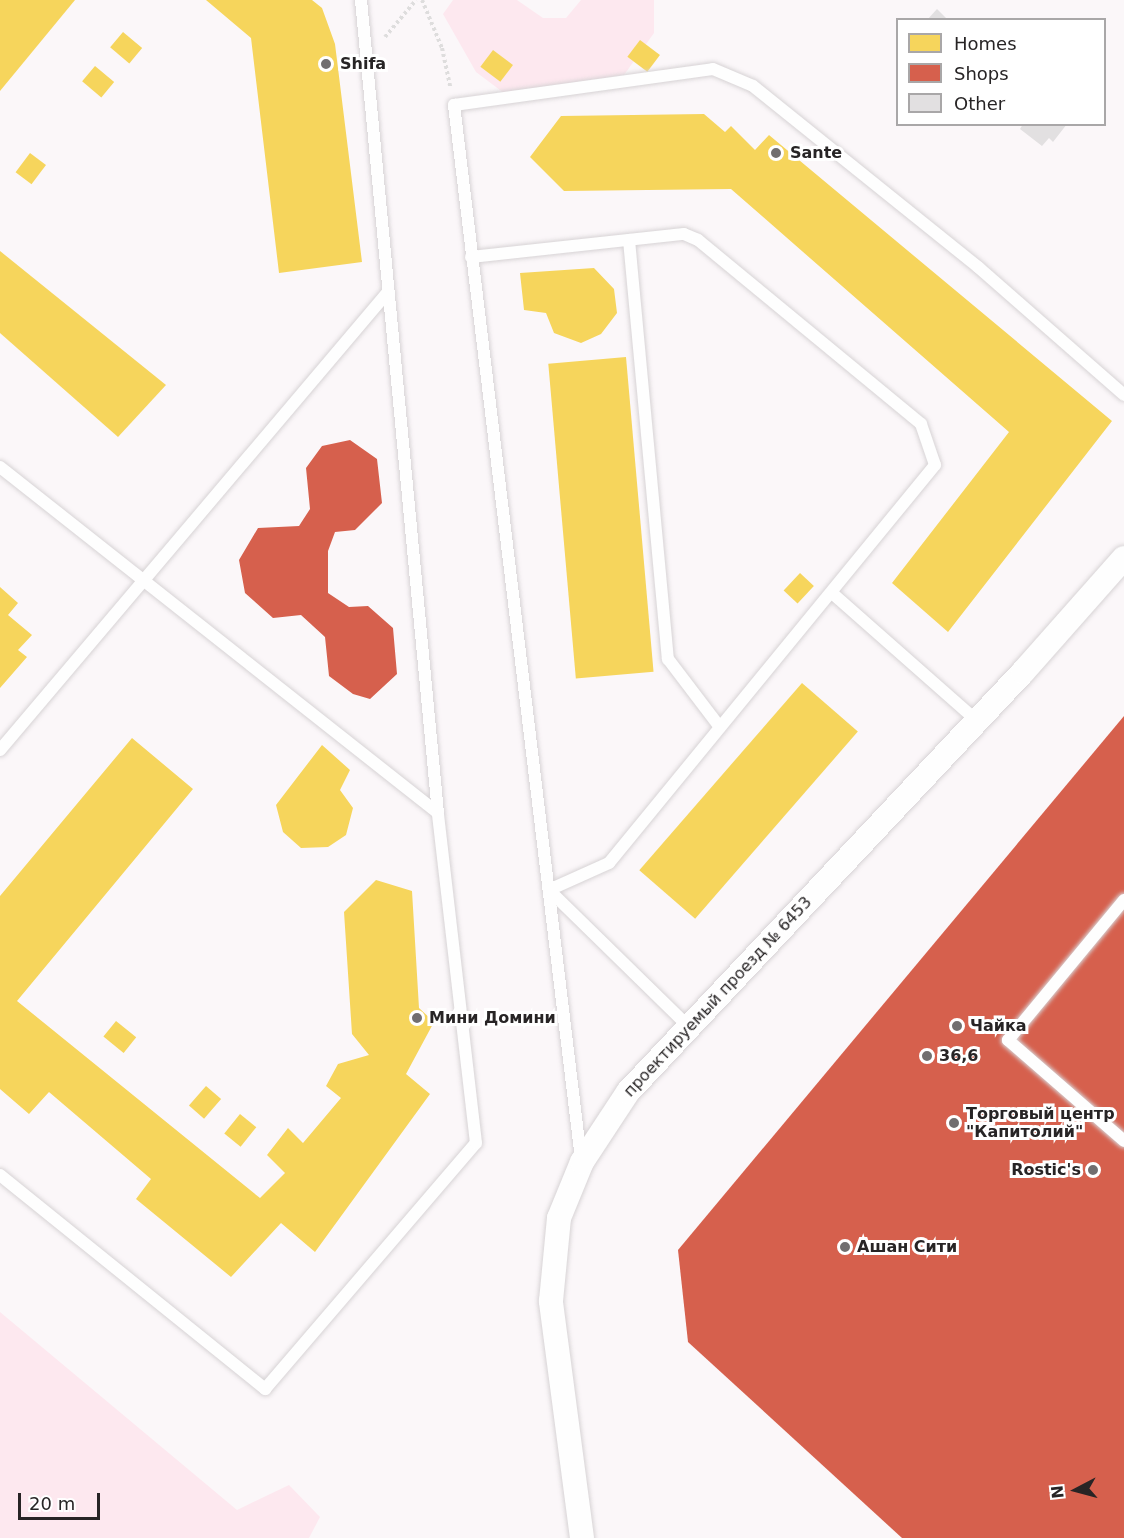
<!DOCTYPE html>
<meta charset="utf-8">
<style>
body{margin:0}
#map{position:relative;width:1124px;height:1538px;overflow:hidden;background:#fbf7f9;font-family:"DejaVu Sans",sans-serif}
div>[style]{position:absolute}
.green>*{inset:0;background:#fde8ef}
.homes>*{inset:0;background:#f6d55c;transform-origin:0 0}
.shops>*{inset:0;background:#d6604d}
.building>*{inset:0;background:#e2e0e1}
.path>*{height:4px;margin-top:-2px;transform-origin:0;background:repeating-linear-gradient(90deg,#dedddd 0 3px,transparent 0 6px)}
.roads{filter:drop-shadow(0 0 2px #d7d3d5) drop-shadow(0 0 2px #d7d3d5)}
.lane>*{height:12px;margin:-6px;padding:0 6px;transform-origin:6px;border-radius:6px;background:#fefefe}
.street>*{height:24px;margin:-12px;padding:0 12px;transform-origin:12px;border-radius:12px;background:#fefefe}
.dots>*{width:16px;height:16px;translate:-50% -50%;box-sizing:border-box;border:3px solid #fff;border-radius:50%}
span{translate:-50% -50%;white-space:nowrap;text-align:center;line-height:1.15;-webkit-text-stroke:6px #fff;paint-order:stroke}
.poi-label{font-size:16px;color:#272425;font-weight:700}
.left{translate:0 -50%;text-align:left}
.right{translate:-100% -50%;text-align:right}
.street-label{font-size:16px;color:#272425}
.legend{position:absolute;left:896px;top:18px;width:210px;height:108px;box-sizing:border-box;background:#fff;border:2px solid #a9a7a8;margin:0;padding:8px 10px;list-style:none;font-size:18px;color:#272425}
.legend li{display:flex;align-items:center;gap:12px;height:30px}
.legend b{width:30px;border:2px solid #a9a7a8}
.north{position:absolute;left:1046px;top:1460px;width:60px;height:60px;-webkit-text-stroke:4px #fff;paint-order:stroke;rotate:264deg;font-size:16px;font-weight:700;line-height:24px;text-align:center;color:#272425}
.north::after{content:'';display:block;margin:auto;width:21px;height:27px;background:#272425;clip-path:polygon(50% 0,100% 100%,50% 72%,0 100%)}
.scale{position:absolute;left:18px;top:1493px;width:82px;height:27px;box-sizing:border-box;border:3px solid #272425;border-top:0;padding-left:8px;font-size:18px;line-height:21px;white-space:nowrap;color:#272425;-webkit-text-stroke:4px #fff;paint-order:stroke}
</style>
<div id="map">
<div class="green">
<i style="clip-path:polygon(453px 0,517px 0,543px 18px,566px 18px,581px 0,654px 0,654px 33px,624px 75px,504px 93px,476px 72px,443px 14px)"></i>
<i style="clip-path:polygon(0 1312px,237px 1510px,289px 1485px,320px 1517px,309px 1538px,0 1538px)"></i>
</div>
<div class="homes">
<i style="clip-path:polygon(0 0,75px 0,0 91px)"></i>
<i style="clip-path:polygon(206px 0,312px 0,322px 8px,335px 44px,362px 262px,279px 273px,251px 38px)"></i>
<i style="left:123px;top:32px;width:25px;height:20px;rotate:40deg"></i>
<i style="left:640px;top:40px;width:25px;height:21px;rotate:37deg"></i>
<i style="left:493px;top:50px;width:25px;height:21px;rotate:37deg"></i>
<i style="left:95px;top:66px;width:25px;height:20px;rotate:40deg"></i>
<i style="clip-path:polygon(704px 114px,725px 132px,731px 126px,755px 150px,769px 135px,1112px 421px,948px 632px,892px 583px,1009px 432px,731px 189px,564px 191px,530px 157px,561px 116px)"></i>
<i style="left:30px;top:153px;width:20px;height:24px;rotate:37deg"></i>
<i style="clip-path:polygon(0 251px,166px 385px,118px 437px,0 333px)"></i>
<i style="clip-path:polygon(594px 268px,614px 289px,617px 313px,601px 334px,581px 343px,554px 333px,546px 313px,524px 310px,520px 273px)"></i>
<i style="left:626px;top:357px;width:316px;height:78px;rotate:85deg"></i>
<i style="left:800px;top:573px;width:19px;height:24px;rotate:43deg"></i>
<i style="clip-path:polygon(0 587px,18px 603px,8px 615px,32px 635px,18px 650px,27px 657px,0 688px)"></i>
<i style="left:802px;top:683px;width:74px;height:248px;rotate:41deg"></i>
<i style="clip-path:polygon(132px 738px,193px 789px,17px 1001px,260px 1198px,285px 1173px,267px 1155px,288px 1128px,303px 1143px,341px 1098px,326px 1086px,338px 1064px,369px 1055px,352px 1034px,344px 912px,376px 880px,412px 891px,419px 1008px,434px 1022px,406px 1074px,430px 1094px,315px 1252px,281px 1223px,231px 1277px,136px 1199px,151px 1179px,49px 1092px,29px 1114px,0 1089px,0 896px)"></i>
<i style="clip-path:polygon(322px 745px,350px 770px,340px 790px,353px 808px,346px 835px,328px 847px,301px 848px,283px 832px,276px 805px)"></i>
<i style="left:116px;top:1021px;width:26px;height:20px;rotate:39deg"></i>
<i style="left:206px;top:1086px;width:20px;height:26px;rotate:41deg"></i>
<i style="left:240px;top:1114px;width:21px;height:25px;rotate:39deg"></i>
</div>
<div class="shops">
<i style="clip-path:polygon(350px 440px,377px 459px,382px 503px,355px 530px,335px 532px,328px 551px,328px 593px,349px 607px,368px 606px,393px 628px,397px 674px,370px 699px,353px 694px,329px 676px,325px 637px,301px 615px,273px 618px,245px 593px,239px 560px,258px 528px,299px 526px,310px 509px,306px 468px,322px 446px)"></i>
<i style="clip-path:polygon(1124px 716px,1124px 1538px,902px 1538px,688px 1342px,678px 1250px)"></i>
</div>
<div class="building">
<i style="clip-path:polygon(937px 9px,948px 20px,927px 20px)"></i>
<i style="clip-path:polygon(1023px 124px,1067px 124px,1053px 142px,1049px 138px,1042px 146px,1020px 129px)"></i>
</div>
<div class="path">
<i style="left:422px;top:0;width:52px;rotate:67.4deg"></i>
<i style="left:442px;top:48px;width:40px;rotate:78deg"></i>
<i style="left:385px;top:37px;width:48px;rotate:-50deg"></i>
</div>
<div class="roads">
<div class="lane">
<i style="left:629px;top:240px;width:421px;rotate:84.7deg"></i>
<i style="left:668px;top:659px;width:84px;rotate:52.7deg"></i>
<i style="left:471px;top:257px;width:214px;rotate:-6.2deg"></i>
<i style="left:684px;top:234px;width:15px;rotate:23deg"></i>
<i style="left:698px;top:240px;width:289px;rotate:39.5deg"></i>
<i style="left:921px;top:424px;width:43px;rotate:71.1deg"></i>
<i style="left:935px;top:465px;width:514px;rotate:129.32deg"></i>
<i style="left:609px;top:863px;width:66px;rotate:155.8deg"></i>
<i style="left:549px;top:890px;width:197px;rotate:44.4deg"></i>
<i style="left:0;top:467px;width:558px;rotate:38.31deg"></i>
<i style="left:832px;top:593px;width:192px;rotate:41.4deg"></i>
<i style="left:0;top:750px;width:599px;rotate:-49.74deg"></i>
<i style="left:1124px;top:900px;width:182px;rotate:129.6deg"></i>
<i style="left:1008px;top:1040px;width:154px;rotate:41deg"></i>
<i style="left:581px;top:1159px;width:1062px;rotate:-96.87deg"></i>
<i style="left:454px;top:105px;width:261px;rotate:-7.9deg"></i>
<i style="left:713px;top:69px;width:43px;rotate:23deg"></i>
<i style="left:753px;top:86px;width:289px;rotate:38.8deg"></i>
<i style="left:978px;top:267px;width:194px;rotate:41.2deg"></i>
<i style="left:0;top:1175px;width:341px;rotate:38.9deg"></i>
<i style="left:265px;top:1389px;width:324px;rotate:-49.4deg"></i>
<i style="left:476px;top:1143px;width:332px;rotate:-96.6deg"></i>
<i style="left:438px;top:813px;width:817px;rotate:-95.41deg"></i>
</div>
<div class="street">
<i style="left:582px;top:1538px;width:239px;rotate:-97.5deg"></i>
<i style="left:551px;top:1301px;width:83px;rotate:-84.5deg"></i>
<i style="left:559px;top:1218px;width:61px;rotate:-67.7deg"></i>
<i style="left:582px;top:1162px;width:84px;rotate:-56.7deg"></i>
<i style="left:628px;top:1092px;width:577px;rotate:-46.76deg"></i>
<i style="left:1023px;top:672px;width:152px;rotate:-48.5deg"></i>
</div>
</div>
<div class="dots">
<i style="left:326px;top:64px;background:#716e6f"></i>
<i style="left:776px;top:153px;background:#716e6f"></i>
<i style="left:417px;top:1018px;background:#716e6f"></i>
<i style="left:957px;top:1026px;background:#716e6f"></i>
<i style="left:927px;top:1056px;background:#716e6f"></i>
<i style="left:954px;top:1123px;background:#716e6f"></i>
<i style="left:1093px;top:1170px;background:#716e6f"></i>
<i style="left:845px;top:1247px;background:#716e6f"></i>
</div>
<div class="poi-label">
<span class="left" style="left:340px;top:64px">Shifa</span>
<span class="left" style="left:790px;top:153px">Sante</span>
<span class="left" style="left:429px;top:1018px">Мини Домини</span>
<span class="left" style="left:970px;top:1026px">Чайка</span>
<span class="left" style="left:939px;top:1056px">36,6</span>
<span class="left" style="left:966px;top:1123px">Торговый центр<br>"Капитолий"</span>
<span class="right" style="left:1081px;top:1170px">Rostic's</span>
<span class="left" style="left:857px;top:1247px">Ашан Сити</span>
</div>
<div class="street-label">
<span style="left:718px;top:997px;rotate:-47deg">проектируемый проезд № 6453</span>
</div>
<ul class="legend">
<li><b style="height:16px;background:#f6d55c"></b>Homes</li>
<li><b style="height:16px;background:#d6604d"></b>Shops</li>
<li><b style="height:16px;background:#e2e0e1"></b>Other</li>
</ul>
<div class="north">N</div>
<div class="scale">20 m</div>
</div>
